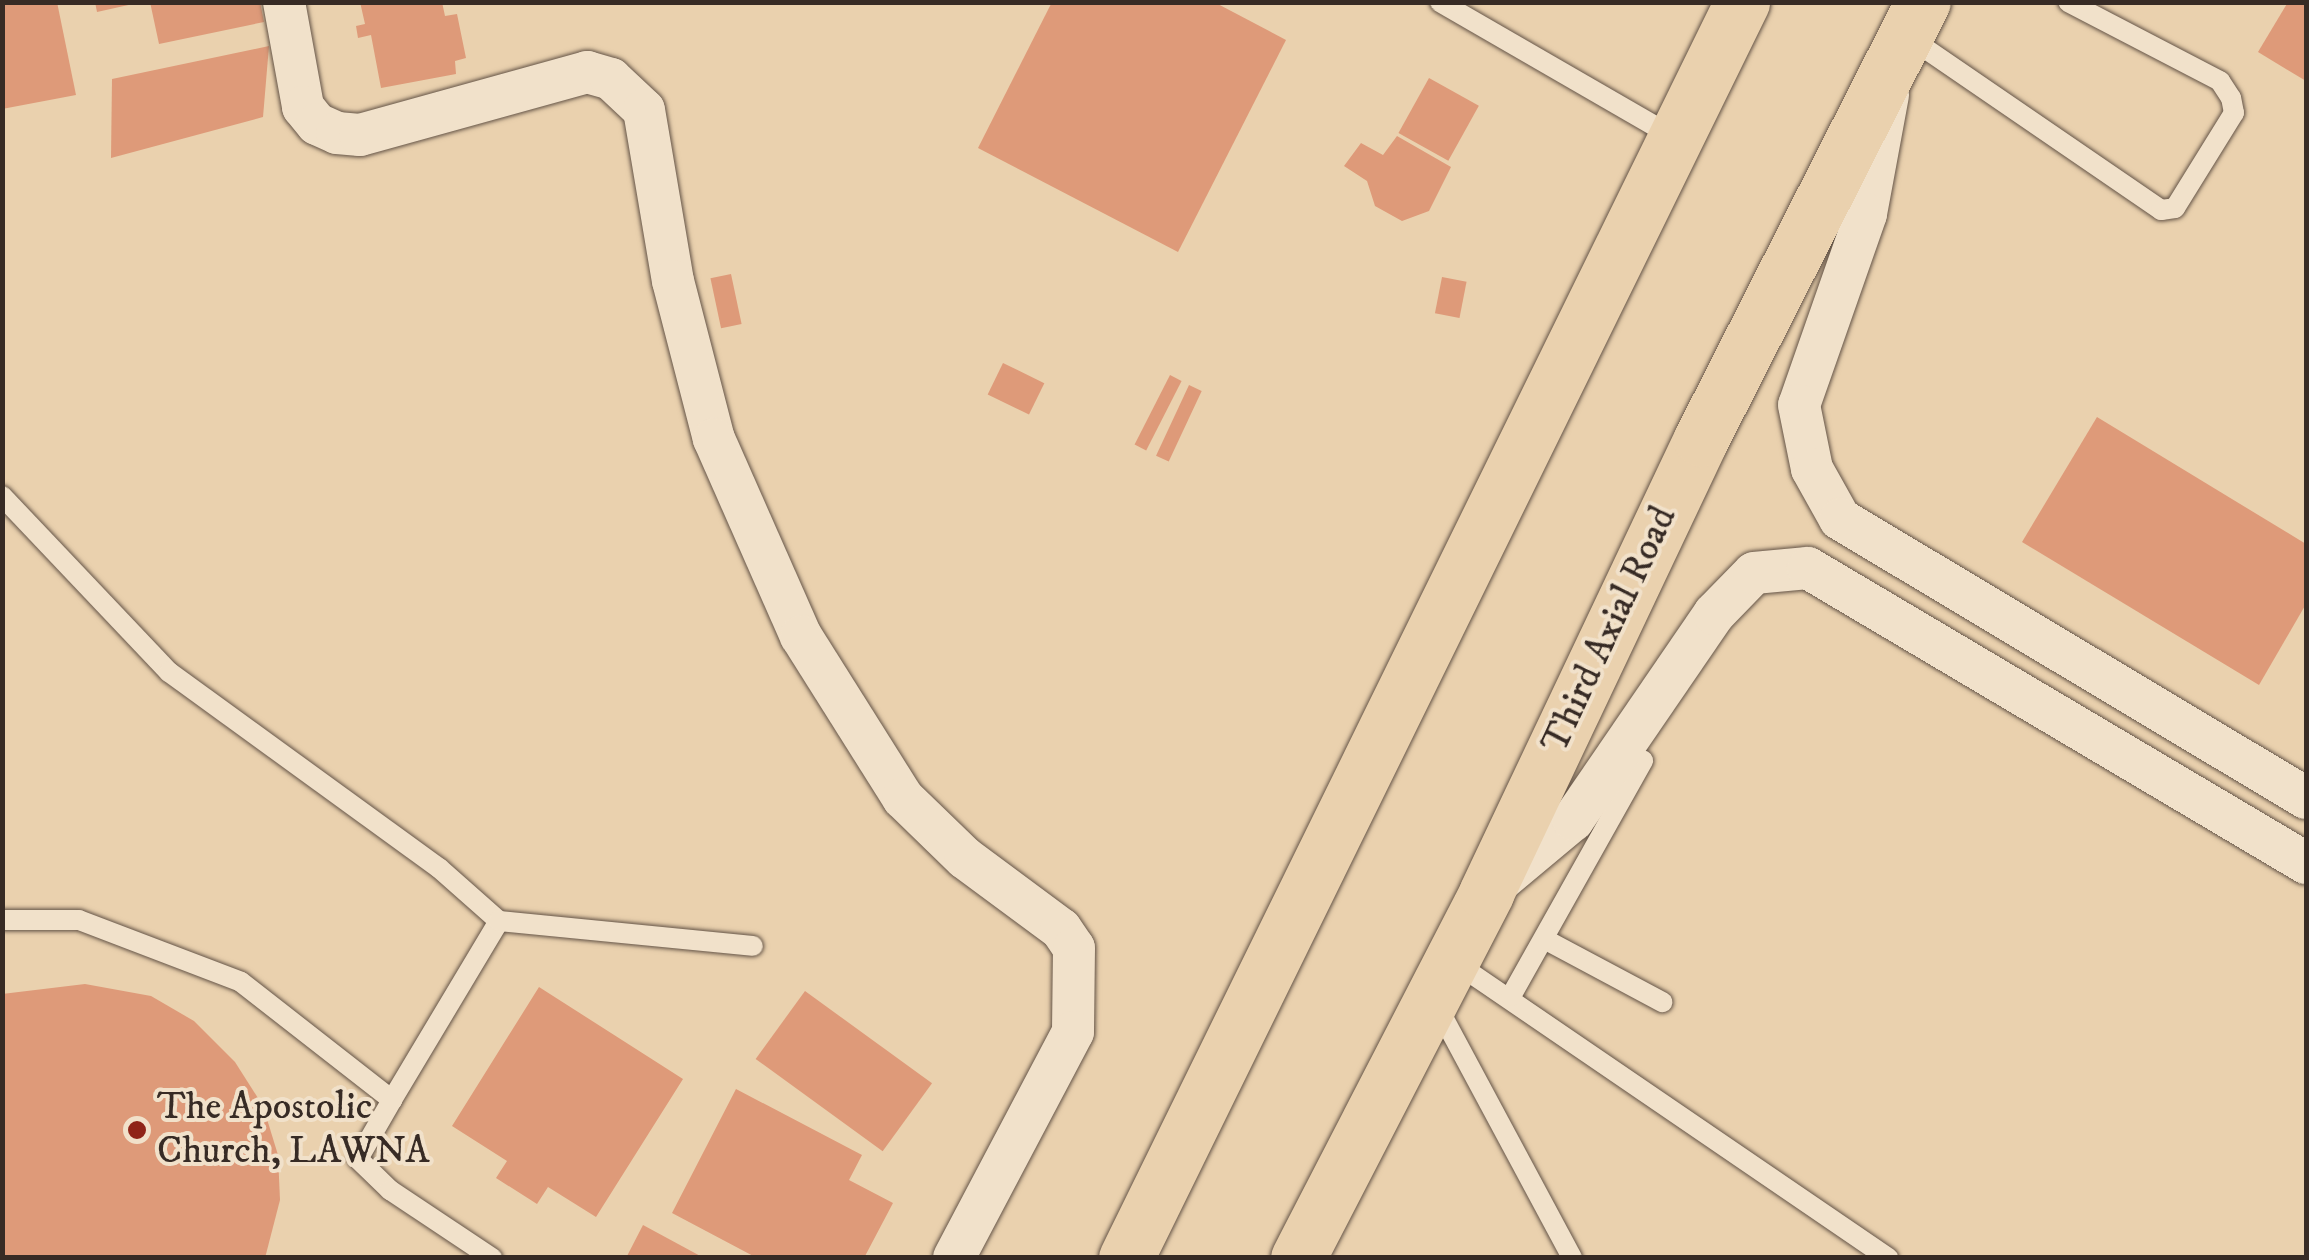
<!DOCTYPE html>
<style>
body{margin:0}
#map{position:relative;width:2309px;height:1260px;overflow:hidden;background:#ead1ae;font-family:"IM FELL DW Pica",serif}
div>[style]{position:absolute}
.building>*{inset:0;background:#de9a79;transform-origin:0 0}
.roads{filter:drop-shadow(0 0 2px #645447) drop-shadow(0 0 2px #645447)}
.service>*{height:20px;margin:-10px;padding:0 10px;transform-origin:10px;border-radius:10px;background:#f1e1ca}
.minor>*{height:42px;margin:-21px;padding:0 21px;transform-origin:21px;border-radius:21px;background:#f1e1ca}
.motorway>*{height:55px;margin:-27.5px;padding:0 27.5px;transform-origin:27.5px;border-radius:27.5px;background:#ead1ae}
.dots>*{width:28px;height:28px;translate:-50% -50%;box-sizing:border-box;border:5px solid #f1e1ca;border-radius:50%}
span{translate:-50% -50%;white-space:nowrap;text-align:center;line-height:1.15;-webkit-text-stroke:8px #f1e1ca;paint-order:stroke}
.street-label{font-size:38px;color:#372b25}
.poi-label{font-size:38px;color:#372b25}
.left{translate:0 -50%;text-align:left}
.frame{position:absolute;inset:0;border:5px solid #372b25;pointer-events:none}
</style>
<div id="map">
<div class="building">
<i style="clip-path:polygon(2px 2px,57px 2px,76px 95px,2px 109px)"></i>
<i style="clip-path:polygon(95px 2px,133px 2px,133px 4px,97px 12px)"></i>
<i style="clip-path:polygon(150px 2px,260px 2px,264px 22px,159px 44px)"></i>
<i style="clip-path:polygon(360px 2px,442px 2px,445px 16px,457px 14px,466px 58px,455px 61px,456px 74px,381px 88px,371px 35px,358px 38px,356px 26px,365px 24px)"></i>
<i style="clip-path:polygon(1052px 2px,1214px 2px,1286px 40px,1178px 252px,978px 148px)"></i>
<i style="clip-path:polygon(2288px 2px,2306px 2px,2306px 81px,2258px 52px)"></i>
<i style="clip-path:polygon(269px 46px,263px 117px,111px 158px,112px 79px)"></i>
<i style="left:1429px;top:78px;width:57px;height:63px;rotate:29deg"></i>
<i style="clip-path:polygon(1397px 136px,1451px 167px,1429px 211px,1402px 221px,1375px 206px,1367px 181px,1344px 166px,1361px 143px,1383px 155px)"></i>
<i style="left:731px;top:274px;width:51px;height:21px;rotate:78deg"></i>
<i style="left:1442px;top:277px;width:25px;height:37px;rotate:11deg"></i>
<i style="left:1003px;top:363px;width:46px;height:35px;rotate:26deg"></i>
<i style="left:1170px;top:375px;width:13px;height:78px;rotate:27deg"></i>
<i style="left:1189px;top:385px;width:14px;height:78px;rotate:25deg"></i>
<i style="clip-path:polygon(2097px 417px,2306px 544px,2306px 604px,2259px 685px,2022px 542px)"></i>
<i style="clip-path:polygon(85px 984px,151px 996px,194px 1021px,235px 1062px,263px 1106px,278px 1155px,280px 1200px,265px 1258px,2px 1258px,2px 994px)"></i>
<i style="clip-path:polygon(539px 987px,683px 1079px,596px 1217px,548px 1187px,537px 1204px,496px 1178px,507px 1161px,452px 1126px)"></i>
<i style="left:805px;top:991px;width:157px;height:84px;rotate:36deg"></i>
<i style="clip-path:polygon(736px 1089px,862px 1155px,849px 1180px,893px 1203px,864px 1258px,757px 1258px,672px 1213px)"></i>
<i style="clip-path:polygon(643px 1225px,704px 1258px,626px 1258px)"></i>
</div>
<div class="roads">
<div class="service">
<i style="left:1440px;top:2px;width:270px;rotate:30deg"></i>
<i style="left:1907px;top:36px;width:308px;rotate:34.4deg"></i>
<i style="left:2161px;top:210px;width:14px;rotate:-8deg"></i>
<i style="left:2175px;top:208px;width:112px;rotate:-58.2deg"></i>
<i style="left:2234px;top:113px;width:15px;rotate:-101deg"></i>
<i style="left:2231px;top:98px;width:20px;rotate:-123deg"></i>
<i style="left:2220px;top:81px;width:171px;rotate:-152.5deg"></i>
<i style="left:2px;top:496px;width:243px;rotate:46.5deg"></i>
<i style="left:169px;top:672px;width:334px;rotate:36deg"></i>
<i style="left:439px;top:868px;width:80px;rotate:41.5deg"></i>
<i style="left:499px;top:921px;width:209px;rotate:120.9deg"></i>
<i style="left:2px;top:920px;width:77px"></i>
<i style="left:79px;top:920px;width:173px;rotate:20.9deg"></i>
<i style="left:241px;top:982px;width:192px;rotate:38deg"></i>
<i style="left:392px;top:1100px;width:68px;rotate:120deg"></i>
<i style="left:358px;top:1159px;width:45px;rotate:44.1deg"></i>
<i style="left:390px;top:1190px;width:123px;rotate:33.7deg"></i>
<i style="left:499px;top:921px;width:255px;rotate:5.6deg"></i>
<i style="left:1546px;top:940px;width:132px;rotate:28.1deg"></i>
<i style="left:1453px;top:961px;width:527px;rotate:34.32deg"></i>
<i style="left:1511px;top:996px;width:270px;rotate:-60.7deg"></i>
<i style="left:1436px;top:1004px;width:288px;rotate:61.8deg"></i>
</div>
<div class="minor">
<i style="left:284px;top:2px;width:107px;rotate:79.7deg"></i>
<i style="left:303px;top:107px;width:22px;rotate:51deg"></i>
<i style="left:317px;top:124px;width:22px;rotate:24deg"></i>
<i style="left:337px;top:133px;width:23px;rotate:5deg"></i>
<i style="left:360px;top:135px;width:236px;rotate:-15.5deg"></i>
<i style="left:587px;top:72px;width:25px;rotate:16deg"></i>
<i style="left:611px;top:79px;width:45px;rotate:43.2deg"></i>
<i style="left:644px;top:110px;width:173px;rotate:80.4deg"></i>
<i style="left:673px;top:281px;width:163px;rotate:75.5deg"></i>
<i style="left:714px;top:439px;width:215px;rotate:66.2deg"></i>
<i style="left:801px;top:636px;width:191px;rotate:57.8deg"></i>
<i style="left:903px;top:798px;width:86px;rotate:44.1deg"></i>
<i style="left:965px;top:858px;width:119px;rotate:36.5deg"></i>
<i style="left:1061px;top:929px;width:23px;rotate:56deg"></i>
<i style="left:1074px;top:948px;width:84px;rotate:90.7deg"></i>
<i style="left:1073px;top:1032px;width:255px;rotate:117.8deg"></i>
<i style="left:1888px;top:95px;width:121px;rotate:100.5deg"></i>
<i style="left:1866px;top:214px;width:202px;rotate:109.3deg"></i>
<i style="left:1799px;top:405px;width:65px;rotate:78.5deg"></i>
<i style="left:1812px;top:469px;width:57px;rotate:60.8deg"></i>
<i style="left:1840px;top:519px;width:543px;rotate:30.91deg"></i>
<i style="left:1494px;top:886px;width:103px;rotate:-39.9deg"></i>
<i style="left:1573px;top:820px;width:250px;rotate:-55.6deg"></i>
<i style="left:1714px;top:614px;width:57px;rotate:-45.7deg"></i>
<i style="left:1754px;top:573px;width:54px;rotate:-5.3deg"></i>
<i style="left:1808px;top:568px;width:579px;rotate:30.64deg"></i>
</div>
<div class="motorway">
<i style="left:1126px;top:1258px;width:1399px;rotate:-63.87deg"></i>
<i style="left:1298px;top:1258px;width:411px;rotate:-62.7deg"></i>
<i style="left:1486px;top:893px;width:502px;rotate:-64.66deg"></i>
<i style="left:1701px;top:439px;width:490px;rotate:-63.1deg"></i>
</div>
</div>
<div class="dots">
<i style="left:137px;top:1130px;background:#8f2418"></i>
</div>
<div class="street-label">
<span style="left:1610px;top:630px;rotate:-65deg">Third Axial Road</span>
</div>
<div class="poi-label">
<span class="left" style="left:157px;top:1130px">The Apostolic<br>Church, LAWNA</span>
</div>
<div class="frame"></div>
</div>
